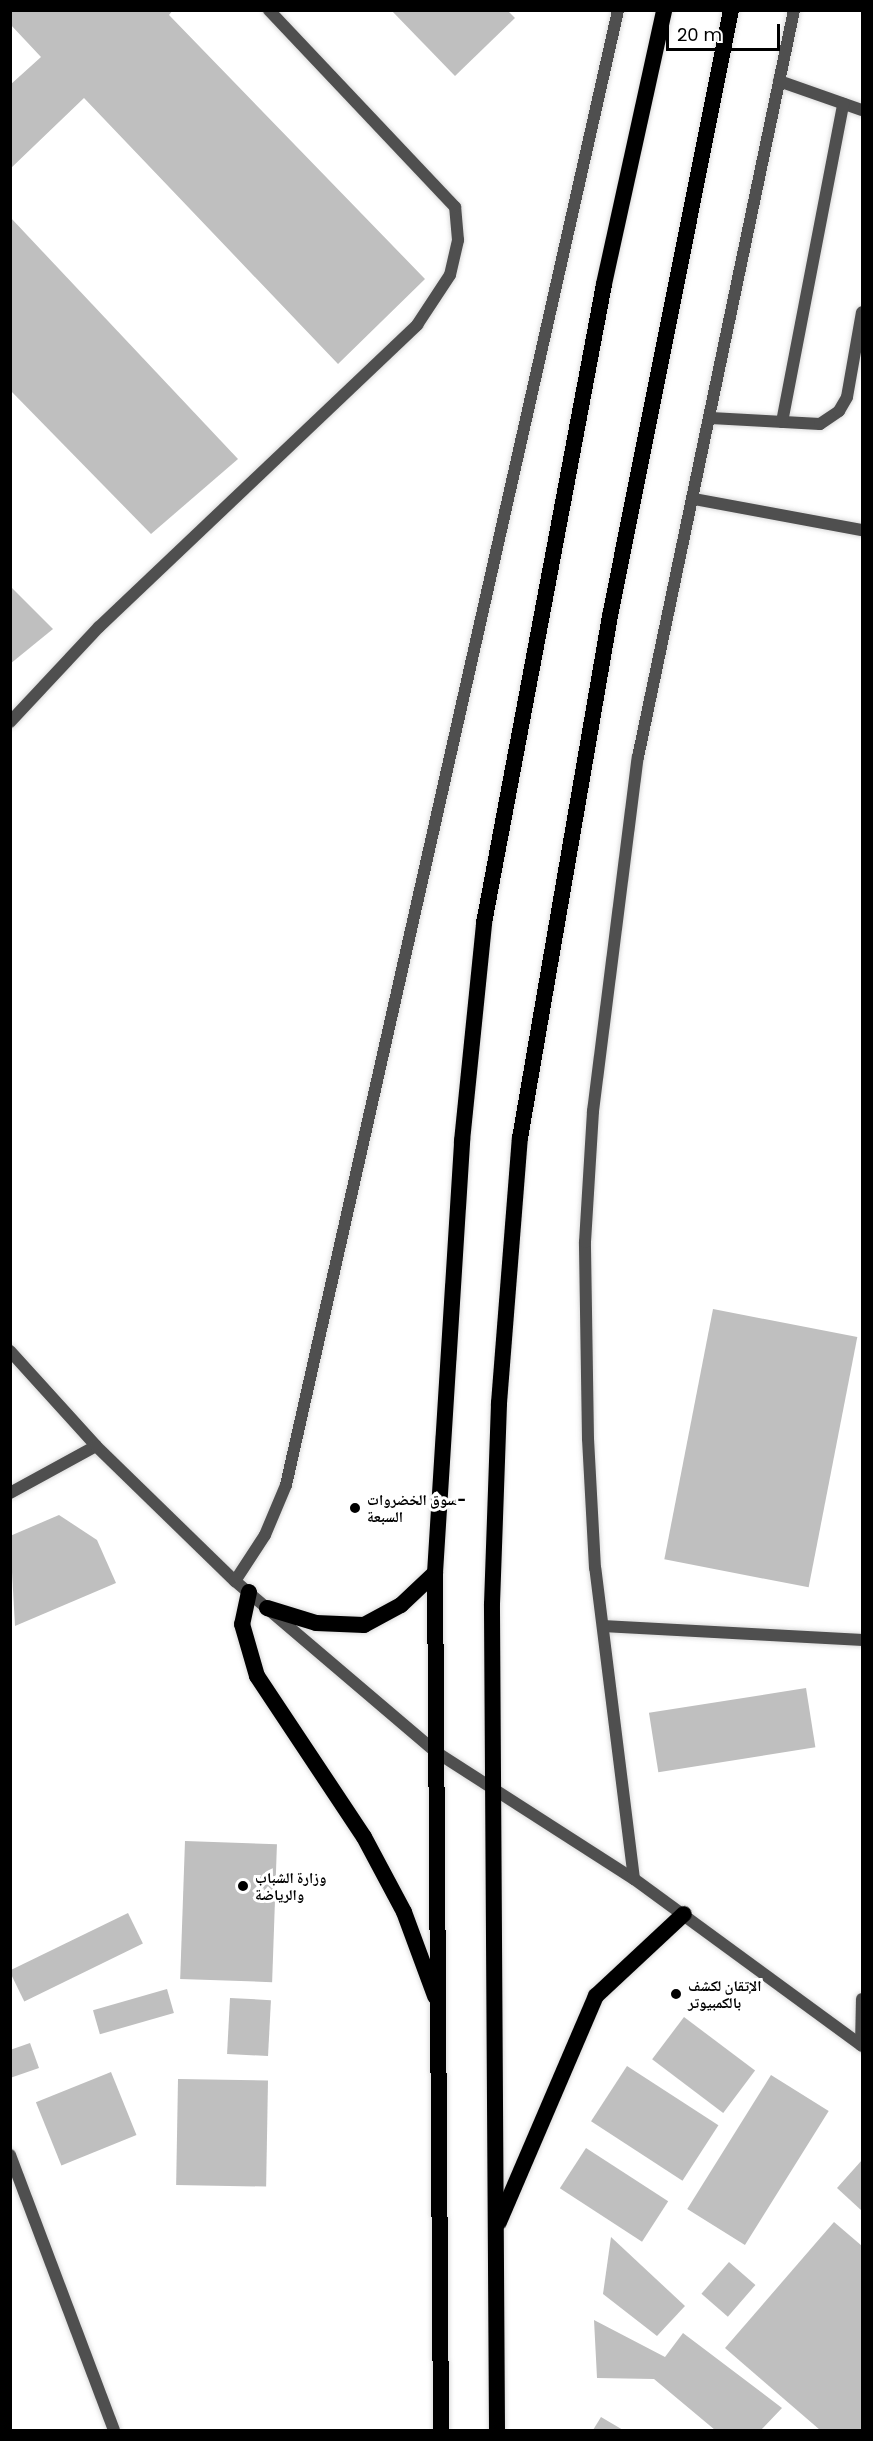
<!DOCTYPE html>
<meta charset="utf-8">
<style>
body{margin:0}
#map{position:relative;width:873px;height:2441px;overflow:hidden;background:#fff;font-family:Poppins,"Noto Naskh Arabic",sans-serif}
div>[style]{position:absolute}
.building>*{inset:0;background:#bfbfbf;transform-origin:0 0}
.roads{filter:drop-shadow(0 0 2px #dbdbdb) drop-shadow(0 0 2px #dbdbdb)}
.service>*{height:12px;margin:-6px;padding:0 6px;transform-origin:6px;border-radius:6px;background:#4f4f4f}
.minor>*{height:12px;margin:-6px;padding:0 6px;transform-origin:6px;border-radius:6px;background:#4f4f4f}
.tertiary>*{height:12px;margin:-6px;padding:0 6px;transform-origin:6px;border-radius:6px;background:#4f4f4f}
.trunk>*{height:16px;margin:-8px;padding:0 8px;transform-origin:8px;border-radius:8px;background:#000}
.dots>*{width:16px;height:16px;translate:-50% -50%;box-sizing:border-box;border:3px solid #fff;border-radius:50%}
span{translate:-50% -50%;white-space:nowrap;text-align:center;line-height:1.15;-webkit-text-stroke:6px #fff;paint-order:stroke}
.poi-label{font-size:15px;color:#000;font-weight:700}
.left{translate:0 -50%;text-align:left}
.frame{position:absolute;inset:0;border:12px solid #000;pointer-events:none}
.scale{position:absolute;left:666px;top:24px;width:114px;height:27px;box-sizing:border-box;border:3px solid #000;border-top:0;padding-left:8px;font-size:18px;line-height:21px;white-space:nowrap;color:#000;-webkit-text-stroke:4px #fff;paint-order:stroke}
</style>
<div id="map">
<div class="building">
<i style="clip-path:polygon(10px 10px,173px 10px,169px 15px,425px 279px,338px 364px,84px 98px,10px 169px,10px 85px,41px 57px,10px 24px)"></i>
<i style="clip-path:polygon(391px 10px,507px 10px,515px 18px,455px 76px)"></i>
<i style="clip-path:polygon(10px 217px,238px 459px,151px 534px,10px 390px)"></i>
<i style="clip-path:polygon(10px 586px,53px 629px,10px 664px)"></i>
<i style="left:713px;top:1309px;width:147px;height:255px;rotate:11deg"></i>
<i style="clip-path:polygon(59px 1515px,97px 1540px,116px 1583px,15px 1626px,10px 1536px)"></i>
<i style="left:806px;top:1688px;width:60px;height:159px;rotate:81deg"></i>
<i style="left:185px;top:1841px;width:92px;height:138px;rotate:2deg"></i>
<i style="left:128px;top:1913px;width:34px;height:132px;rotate:64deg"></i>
<i style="left:167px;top:1989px;width:25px;height:77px;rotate:74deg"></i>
<i style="left:230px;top:1998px;width:41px;height:56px;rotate:3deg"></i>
<i style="left:684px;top:2017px;width:89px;height:53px;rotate:37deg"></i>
<i style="clip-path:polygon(30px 2043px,39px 2068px,10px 2078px,10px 2050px)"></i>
<i style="left:627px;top:2066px;width:109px;height:66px;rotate:33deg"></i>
<i style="left:111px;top:2072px;width:68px;height:81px;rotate:68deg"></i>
<i style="left:771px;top:2075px;width:68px;height:158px;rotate:32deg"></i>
<i style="left:178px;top:2079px;width:90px;height:106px;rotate:1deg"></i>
<i style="left:586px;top:2148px;width:98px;height:48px;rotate:33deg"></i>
<i style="clip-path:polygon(862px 2160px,862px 2211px,837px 2188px)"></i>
<i style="clip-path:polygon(834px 2222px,862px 2246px,862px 2430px,820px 2430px,725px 2348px)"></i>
<i style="clip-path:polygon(611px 2237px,685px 2306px,657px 2336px,603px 2294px)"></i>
<i style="left:729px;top:2262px;width:35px;height:42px;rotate:41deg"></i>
<i style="clip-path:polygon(594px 2320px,665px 2357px,683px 2333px,782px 2408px,761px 2430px,715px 2430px,654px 2379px,597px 2378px)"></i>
<i style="clip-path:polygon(601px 2417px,623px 2430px,593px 2430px)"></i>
</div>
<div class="roads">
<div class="service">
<i style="left:779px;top:81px;width:88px;rotate:19.3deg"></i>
<i style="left:711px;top:418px;width:109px;rotate:3.2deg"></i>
<i style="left:820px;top:424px;width:23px;rotate:-34deg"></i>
<i style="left:839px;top:411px;width:16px;rotate:-60deg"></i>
<i style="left:847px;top:397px;width:86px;rotate:-80deg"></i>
<i style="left:782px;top:422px;width:324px;rotate:-79.1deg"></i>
<i style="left:10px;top:722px;width:130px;rotate:-46.9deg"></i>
<i style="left:99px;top:627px;width:439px;rotate:-43.5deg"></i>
<i style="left:417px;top:325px;width:60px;rotate:-56.6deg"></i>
<i style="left:450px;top:275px;width:36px;rotate:-77deg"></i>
<i style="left:458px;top:240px;width:33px;rotate:-95deg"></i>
<i style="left:455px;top:207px;width:271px;rotate:-133.4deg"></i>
<i style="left:604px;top:1626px;width:258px;rotate:3.1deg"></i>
</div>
<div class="minor">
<i style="left:694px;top:499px;width:171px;rotate:10.5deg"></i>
<i style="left:10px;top:1493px;width:98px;rotate:-28.7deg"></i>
<i style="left:861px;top:2045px;width:46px;rotate:-88.8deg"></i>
<i style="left:10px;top:2155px;width:294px;rotate:69.3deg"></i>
</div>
<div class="tertiary">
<i style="left:10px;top:1351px;width:128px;rotate:47.8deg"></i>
<i style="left:96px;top:1446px;width:194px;rotate:44.2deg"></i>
<i style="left:235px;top:1581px;width:264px;rotate:40.4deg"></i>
<i style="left:436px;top:1752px;width:235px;rotate:32.7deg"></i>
<i style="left:634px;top:1879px;width:283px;rotate:36.2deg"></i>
<i style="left:235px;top:1581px;width:55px;rotate:-56.9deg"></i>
<i style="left:265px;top:1535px;width:54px;rotate:-67.2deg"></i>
<i style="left:286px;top:1485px;width:1512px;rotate:-77.31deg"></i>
<i style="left:634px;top:1879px;width:313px;rotate:-97.1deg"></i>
<i style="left:595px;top:1568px;width:129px;rotate:-93.1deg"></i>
<i style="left:588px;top:1439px;width:197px;rotate:-90.9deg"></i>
<i style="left:585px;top:1242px;width:131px;rotate:-86.5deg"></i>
<i style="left:593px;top:1111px;width:357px;rotate:-82.8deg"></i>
<i style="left:638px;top:757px;width:763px;rotate:-78.2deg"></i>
</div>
<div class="trunk">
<i style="left:249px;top:1592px;width:33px;rotate:102deg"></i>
<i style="left:242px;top:1624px;width:54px;rotate:73.9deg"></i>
<i style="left:257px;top:1676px;width:193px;rotate:56.4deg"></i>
<i style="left:364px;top:1837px;width:85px;rotate:61.9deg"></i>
<i style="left:404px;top:1912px;width:90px;rotate:69.7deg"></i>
<i style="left:267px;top:1608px;width:51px;rotate:17deg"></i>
<i style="left:316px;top:1623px;width:48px;rotate:2.4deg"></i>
<i style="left:364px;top:1625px;width:42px;rotate:-28.4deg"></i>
<i style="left:401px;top:1605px;width:47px;rotate:-43.3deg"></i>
<i style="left:499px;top:2222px;width:246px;rotate:-66.8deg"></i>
<i style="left:596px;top:1996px;width:120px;rotate:-43deg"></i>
<i style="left:441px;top:2430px;width:857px;rotate:-90.4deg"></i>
<i style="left:435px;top:1573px;width:433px;rotate:-86.4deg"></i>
<i style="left:462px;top:1141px;width:219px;rotate:-84.2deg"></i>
<i style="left:484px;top:923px;width:650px;rotate:-79.36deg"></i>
<i style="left:604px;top:284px;width:280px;rotate:-77.6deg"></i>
<i style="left:497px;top:2430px;width:826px;rotate:-90.35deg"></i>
<i style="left:492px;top:1604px;width:201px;rotate:-88deg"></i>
<i style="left:499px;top:1403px;width:266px;rotate:-85.5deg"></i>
<i style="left:520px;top:1138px;width:530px;rotate:-80.22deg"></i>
<i style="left:610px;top:616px;width:618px;rotate:-78.71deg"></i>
</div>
</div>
<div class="dots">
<i style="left:355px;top:1508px;background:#000"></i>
<i style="left:243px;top:1886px;background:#000"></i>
<i style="left:676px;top:1994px;background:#000"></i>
</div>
<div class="poi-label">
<span class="left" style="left:367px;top:1508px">سوق الخضروات-<br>السبعة</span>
<span class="left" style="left:255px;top:1886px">وزارة الشباب<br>والرياضة</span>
<span class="left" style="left:688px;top:1994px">الإتقان لكشف<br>بالكمبيوتر</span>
</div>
<div class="frame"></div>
<div class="scale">20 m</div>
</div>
